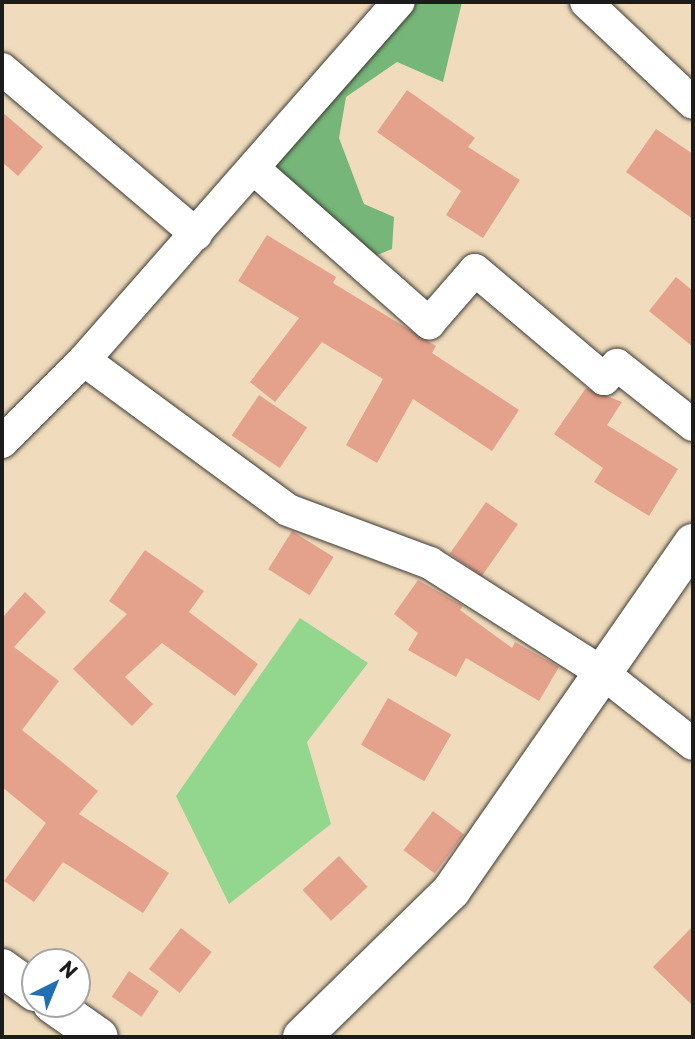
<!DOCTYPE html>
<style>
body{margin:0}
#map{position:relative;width:695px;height:1039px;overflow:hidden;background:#f0dcbc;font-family:"Playpen Sans",sans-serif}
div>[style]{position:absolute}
.green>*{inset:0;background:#93d68e}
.forest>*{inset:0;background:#76b779}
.building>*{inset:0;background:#e4a28d;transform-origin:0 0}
.roads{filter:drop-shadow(0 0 2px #3c3934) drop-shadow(0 0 2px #3c3934)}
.minor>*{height:32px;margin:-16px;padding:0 16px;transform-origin:16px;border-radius:16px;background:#fff}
.tertiary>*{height:38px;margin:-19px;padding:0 19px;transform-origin:19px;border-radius:19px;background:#fff}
span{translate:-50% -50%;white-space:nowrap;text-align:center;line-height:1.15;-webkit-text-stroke:7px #fff;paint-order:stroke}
.frame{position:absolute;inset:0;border:4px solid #1c1c1c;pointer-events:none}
.north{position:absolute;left:21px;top:948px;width:70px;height:70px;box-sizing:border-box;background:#fff;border:2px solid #a4a4a4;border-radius:50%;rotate:43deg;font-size:19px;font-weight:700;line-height:28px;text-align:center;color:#1c1c1c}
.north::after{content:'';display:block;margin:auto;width:24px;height:32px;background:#1f6fb2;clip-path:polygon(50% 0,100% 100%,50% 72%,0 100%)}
</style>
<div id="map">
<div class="green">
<i style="clip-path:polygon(300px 618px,368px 663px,307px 742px,331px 824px,229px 904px,176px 796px)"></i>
</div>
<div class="forest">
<i style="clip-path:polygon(405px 2px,462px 2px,443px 82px,397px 62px,346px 97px,339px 138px,364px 204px,394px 217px,392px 249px,360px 262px,253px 168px)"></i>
</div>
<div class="building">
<i style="clip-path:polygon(407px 90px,475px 138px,468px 147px,520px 180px,483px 238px,446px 215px,461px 191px,377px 132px)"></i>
<i style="clip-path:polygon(2px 112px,43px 147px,18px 176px,2px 162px)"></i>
<i style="clip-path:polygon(656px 129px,693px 154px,693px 219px,626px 172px)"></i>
<i style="clip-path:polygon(267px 235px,336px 277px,333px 283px,436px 346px,432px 353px,519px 410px,492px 451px,413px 399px,377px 463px,346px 445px,383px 379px,322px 342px,275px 402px,250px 382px,299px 318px,238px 281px)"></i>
<i style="clip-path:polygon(676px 277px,693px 291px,693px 347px,649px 311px)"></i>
<i style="clip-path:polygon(586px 388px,622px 402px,607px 425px,678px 469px,649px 516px,594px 482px,603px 468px,554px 434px)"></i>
<i style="left:259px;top:395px;width:58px;height:49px;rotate:34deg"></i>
<i style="left:486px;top:502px;width:39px;height:63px;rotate:35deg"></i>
<i style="left:292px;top:531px;width:49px;height:45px;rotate:32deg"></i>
<i style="clip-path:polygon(145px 550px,204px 591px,189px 612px,258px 664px,235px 696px,162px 643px,125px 677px,153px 704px,132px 726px,73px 669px,127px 614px,109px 601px)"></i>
<i style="clip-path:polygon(418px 580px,463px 606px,460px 610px,512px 648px,515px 642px,559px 667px,539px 701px,466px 658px,456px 677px,408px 650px,418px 633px,394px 614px)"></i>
<i style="clip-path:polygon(25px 592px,46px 612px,14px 647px,59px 681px,22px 730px,98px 791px,79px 814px,169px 873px,143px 913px,63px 862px,34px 902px,4px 881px,46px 823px,2px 787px,2px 618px)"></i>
<i style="left:388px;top:698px;width:73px;height:54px;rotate:30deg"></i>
<i style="left:433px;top:811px;width:39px;height:49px;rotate:37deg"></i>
<i style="left:339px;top:856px;width:42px;height:50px;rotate:47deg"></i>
<i style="clip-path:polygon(693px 926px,693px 1006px,653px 967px)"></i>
<i style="left:181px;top:928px;width:39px;height:52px;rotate:38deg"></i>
<i style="left:129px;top:971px;width:36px;height:31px;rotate:34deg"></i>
</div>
<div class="roads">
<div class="minor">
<i style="left:586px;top:2px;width:147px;rotate:43.3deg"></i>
<i style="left:2px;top:69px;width:255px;rotate:40.4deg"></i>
<i style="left:253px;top:168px;width:235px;rotate:41.4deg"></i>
<i style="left:429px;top:323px;width:70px;rotate:-49deg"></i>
<i style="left:475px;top:270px;width:169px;rotate:40.2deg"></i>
<i style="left:604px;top:379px;width:19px;rotate:-47deg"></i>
<i style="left:617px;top:365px;width:97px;rotate:38.3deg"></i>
<i style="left:84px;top:360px;width:253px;rotate:36.3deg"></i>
<i style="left:288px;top:510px;width:152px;rotate:20.5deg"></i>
<i style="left:430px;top:563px;width:206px;rotate:32.5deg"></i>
<i style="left:604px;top:674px;width:113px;rotate:38.2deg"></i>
<i style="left:2px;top:442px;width:116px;rotate:-45deg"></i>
<i style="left:84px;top:360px;width:477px;rotate:-48.7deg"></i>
</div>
<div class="tertiary">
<i style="left:2px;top:968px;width:41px;rotate:36deg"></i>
<i style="left:52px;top:1004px;width:57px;rotate:35.1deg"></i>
<i style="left:302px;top:1037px;width:209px;rotate:-44.4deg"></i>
<i style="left:451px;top:891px;width:424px;rotate:-55.2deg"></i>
</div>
</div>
<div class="frame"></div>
<div class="north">N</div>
</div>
